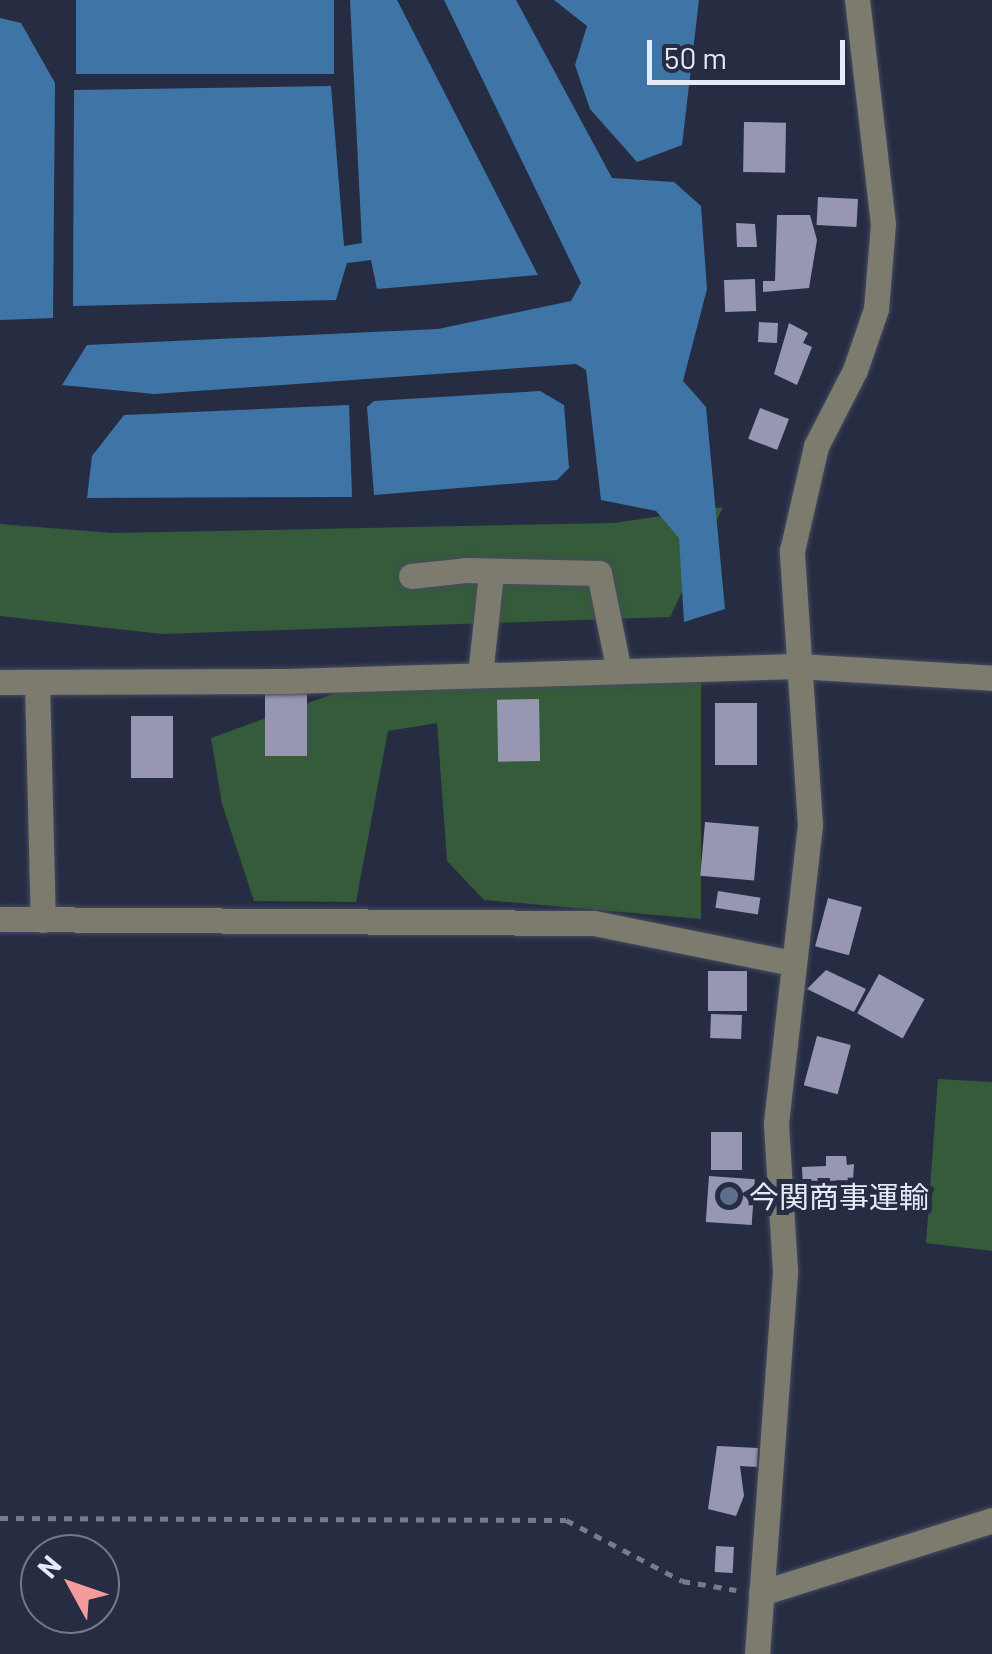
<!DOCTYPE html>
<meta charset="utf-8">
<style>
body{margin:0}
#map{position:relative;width:992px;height:1654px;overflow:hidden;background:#262d43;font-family:Barlow,"Noto Sans JP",sans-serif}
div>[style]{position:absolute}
.green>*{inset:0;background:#355b3a}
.water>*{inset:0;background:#3e75a6;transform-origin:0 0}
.building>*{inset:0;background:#9797b3;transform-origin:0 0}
.path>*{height:5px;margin-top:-2.5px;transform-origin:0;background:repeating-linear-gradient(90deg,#767c8f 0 8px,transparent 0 16px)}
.roads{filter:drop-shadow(0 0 2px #454b60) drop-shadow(0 0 2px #454b60)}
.minor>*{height:25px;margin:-12.5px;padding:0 12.5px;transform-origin:12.5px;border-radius:12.5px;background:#7d7b6e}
.dots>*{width:28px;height:28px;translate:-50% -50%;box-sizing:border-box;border:5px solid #262d43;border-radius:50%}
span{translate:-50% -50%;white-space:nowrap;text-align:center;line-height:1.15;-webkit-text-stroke:10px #262d43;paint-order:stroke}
.poi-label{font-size:30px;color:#e5eaf9}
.left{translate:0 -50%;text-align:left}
.north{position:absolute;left:20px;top:1534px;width:100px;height:100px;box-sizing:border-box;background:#262d43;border:2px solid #72798c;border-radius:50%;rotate:310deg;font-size:28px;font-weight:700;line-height:40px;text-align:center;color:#e5eaf9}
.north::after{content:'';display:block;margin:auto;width:35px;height:45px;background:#f59b9b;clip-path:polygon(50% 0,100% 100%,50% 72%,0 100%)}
.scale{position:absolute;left:647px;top:40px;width:198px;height:45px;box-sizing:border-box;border:5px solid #e5eaf9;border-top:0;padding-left:12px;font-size:30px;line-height:35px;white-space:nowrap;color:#e5eaf9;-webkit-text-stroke:8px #262d43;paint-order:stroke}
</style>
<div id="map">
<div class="green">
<i style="clip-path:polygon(723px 507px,670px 617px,162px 634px,0 616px,0 524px,112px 533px,614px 523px)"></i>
<i style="clip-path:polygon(701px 680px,701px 919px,484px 900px,447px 861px,437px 723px,388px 731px,356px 902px,254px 901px,222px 804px,211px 738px,339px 692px)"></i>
<i style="clip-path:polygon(938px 1079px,992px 1082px,992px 1251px,926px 1243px)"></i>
</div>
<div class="water">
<i style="left:76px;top:0;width:258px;height:74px"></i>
<i style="clip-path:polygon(350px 0,397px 0,538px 275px,377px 289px,371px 260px,347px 263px,336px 300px,73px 306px,74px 90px,331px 86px,344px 246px,362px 243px)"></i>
<i style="clip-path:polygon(444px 0,516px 0,612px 178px,674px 182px,701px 206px,707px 289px,683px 381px,706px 407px,725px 609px,684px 622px,679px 538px,656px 511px,601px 500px,586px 370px,576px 364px,154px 394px,62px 385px,87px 345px,438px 329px,571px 301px,581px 283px)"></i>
<i style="clip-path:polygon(554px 0,699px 0,682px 145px,637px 162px,590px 109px,575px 65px,587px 26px)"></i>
<i style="clip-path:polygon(0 18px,21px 23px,55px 83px,53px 318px,0 320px)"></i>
<i style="clip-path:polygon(540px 391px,564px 405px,569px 468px,557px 480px,374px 495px,367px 407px,374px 401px)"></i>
<i style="clip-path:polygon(349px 405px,352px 497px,87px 498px,92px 456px,124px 415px)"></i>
</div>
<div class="building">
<i style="left:744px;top:122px;width:42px;height:50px;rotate:1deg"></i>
<i style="left:818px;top:197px;width:40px;height:28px;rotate:3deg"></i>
<i style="clip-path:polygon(777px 215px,810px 215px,817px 240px,809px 288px,763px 292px,763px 281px,775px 281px)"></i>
<i style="clip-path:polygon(736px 223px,755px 224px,757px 247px,737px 247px)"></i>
<i style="left:755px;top:279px;width:32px;height:31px;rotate:88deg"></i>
<i style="left:759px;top:322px;width:19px;height:20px;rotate:3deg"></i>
<i style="clip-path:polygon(789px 323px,808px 333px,803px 343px,812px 347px,797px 385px,774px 374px)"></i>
<i style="left:760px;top:408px;width:31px;height:33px;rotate:21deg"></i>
<i style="left:265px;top:694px;width:42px;height:62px"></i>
<i style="left:539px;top:699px;width:62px;height:42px;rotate:89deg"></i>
<i style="left:715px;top:703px;width:42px;height:62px"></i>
<i style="left:131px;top:716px;width:42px;height:62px"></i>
<i style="left:705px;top:822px;width:54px;height:54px;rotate:5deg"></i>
<i style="left:718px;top:891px;width:43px;height:17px;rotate:9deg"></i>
<i style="left:828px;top:898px;width:35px;height:50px;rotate:15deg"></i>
<i style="clip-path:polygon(826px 970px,866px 989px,854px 1012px,807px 989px)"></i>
<i style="left:708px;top:971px;width:39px;height:40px"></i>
<i style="left:879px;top:974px;width:52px;height:45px;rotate:29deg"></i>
<i style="left:711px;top:1014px;width:31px;height:24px;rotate:2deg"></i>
<i style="left:817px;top:1036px;width:35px;height:51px;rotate:15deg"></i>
<i style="left:711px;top:1132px;width:31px;height:38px"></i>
<i style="clip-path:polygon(826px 1156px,846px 1156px,847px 1165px,854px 1164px,851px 1210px,804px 1212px,802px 1167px,826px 1166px)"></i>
<i style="left:709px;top:1176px;width:46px;height:46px;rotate:4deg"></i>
<i style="clip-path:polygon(717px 1446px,758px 1448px,757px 1467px,740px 1466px,744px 1496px,736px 1516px,708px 1509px)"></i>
<i style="left:716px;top:1546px;width:18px;height:26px;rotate:3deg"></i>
</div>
<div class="path">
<i style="left:0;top:1518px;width:566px;rotate:0.2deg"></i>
<i style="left:566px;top:1520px;width:131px;rotate:27.7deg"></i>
<i style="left:682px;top:1581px;width:55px;rotate:9.5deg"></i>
</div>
<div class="roads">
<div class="minor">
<i style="left:411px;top:576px;width:55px;rotate:-6.2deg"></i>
<i style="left:466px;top:570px;width:133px;rotate:1.3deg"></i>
<i style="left:599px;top:573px;width:100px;rotate:78.5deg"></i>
<i style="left:480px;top:675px;width:102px;rotate:-83.8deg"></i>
<i style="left:0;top:682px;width:288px;rotate:-0.2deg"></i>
<i style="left:288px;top:681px;width:510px;rotate:-1.68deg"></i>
<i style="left:798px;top:666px;width:194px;rotate:3.5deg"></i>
<i style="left:37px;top:682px;width:238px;rotate:88.6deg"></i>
<i style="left:0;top:919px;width:594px;rotate:0.39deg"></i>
<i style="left:594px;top:923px;width:202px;rotate:11.4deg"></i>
<i style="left:761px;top:1593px;width:242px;rotate:-17.5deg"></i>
<i style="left:757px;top:1654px;width:384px;rotate:-85.8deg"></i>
<i style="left:785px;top:1271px;width:148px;rotate:-93.5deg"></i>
<i style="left:776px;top:1123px;width:300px;rotate:-83.5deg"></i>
<i style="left:810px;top:825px;width:275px;rotate:-93.8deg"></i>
<i style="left:792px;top:551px;width:108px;rotate:-77.1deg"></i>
<i style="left:816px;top:446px;width:85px;rotate:-62.8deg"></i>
<i style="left:855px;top:370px;width:65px;rotate:-71deg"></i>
<i style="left:876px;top:309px;width:85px;rotate:-85.3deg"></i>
<i style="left:883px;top:224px;width:226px;rotate:-96.6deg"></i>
</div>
</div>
<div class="dots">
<i style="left:729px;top:1196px;background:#5c6f8a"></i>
</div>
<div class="poi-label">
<span class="left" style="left:749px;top:1196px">今関商事運輸</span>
</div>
<div class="north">N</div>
<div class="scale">50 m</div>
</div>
